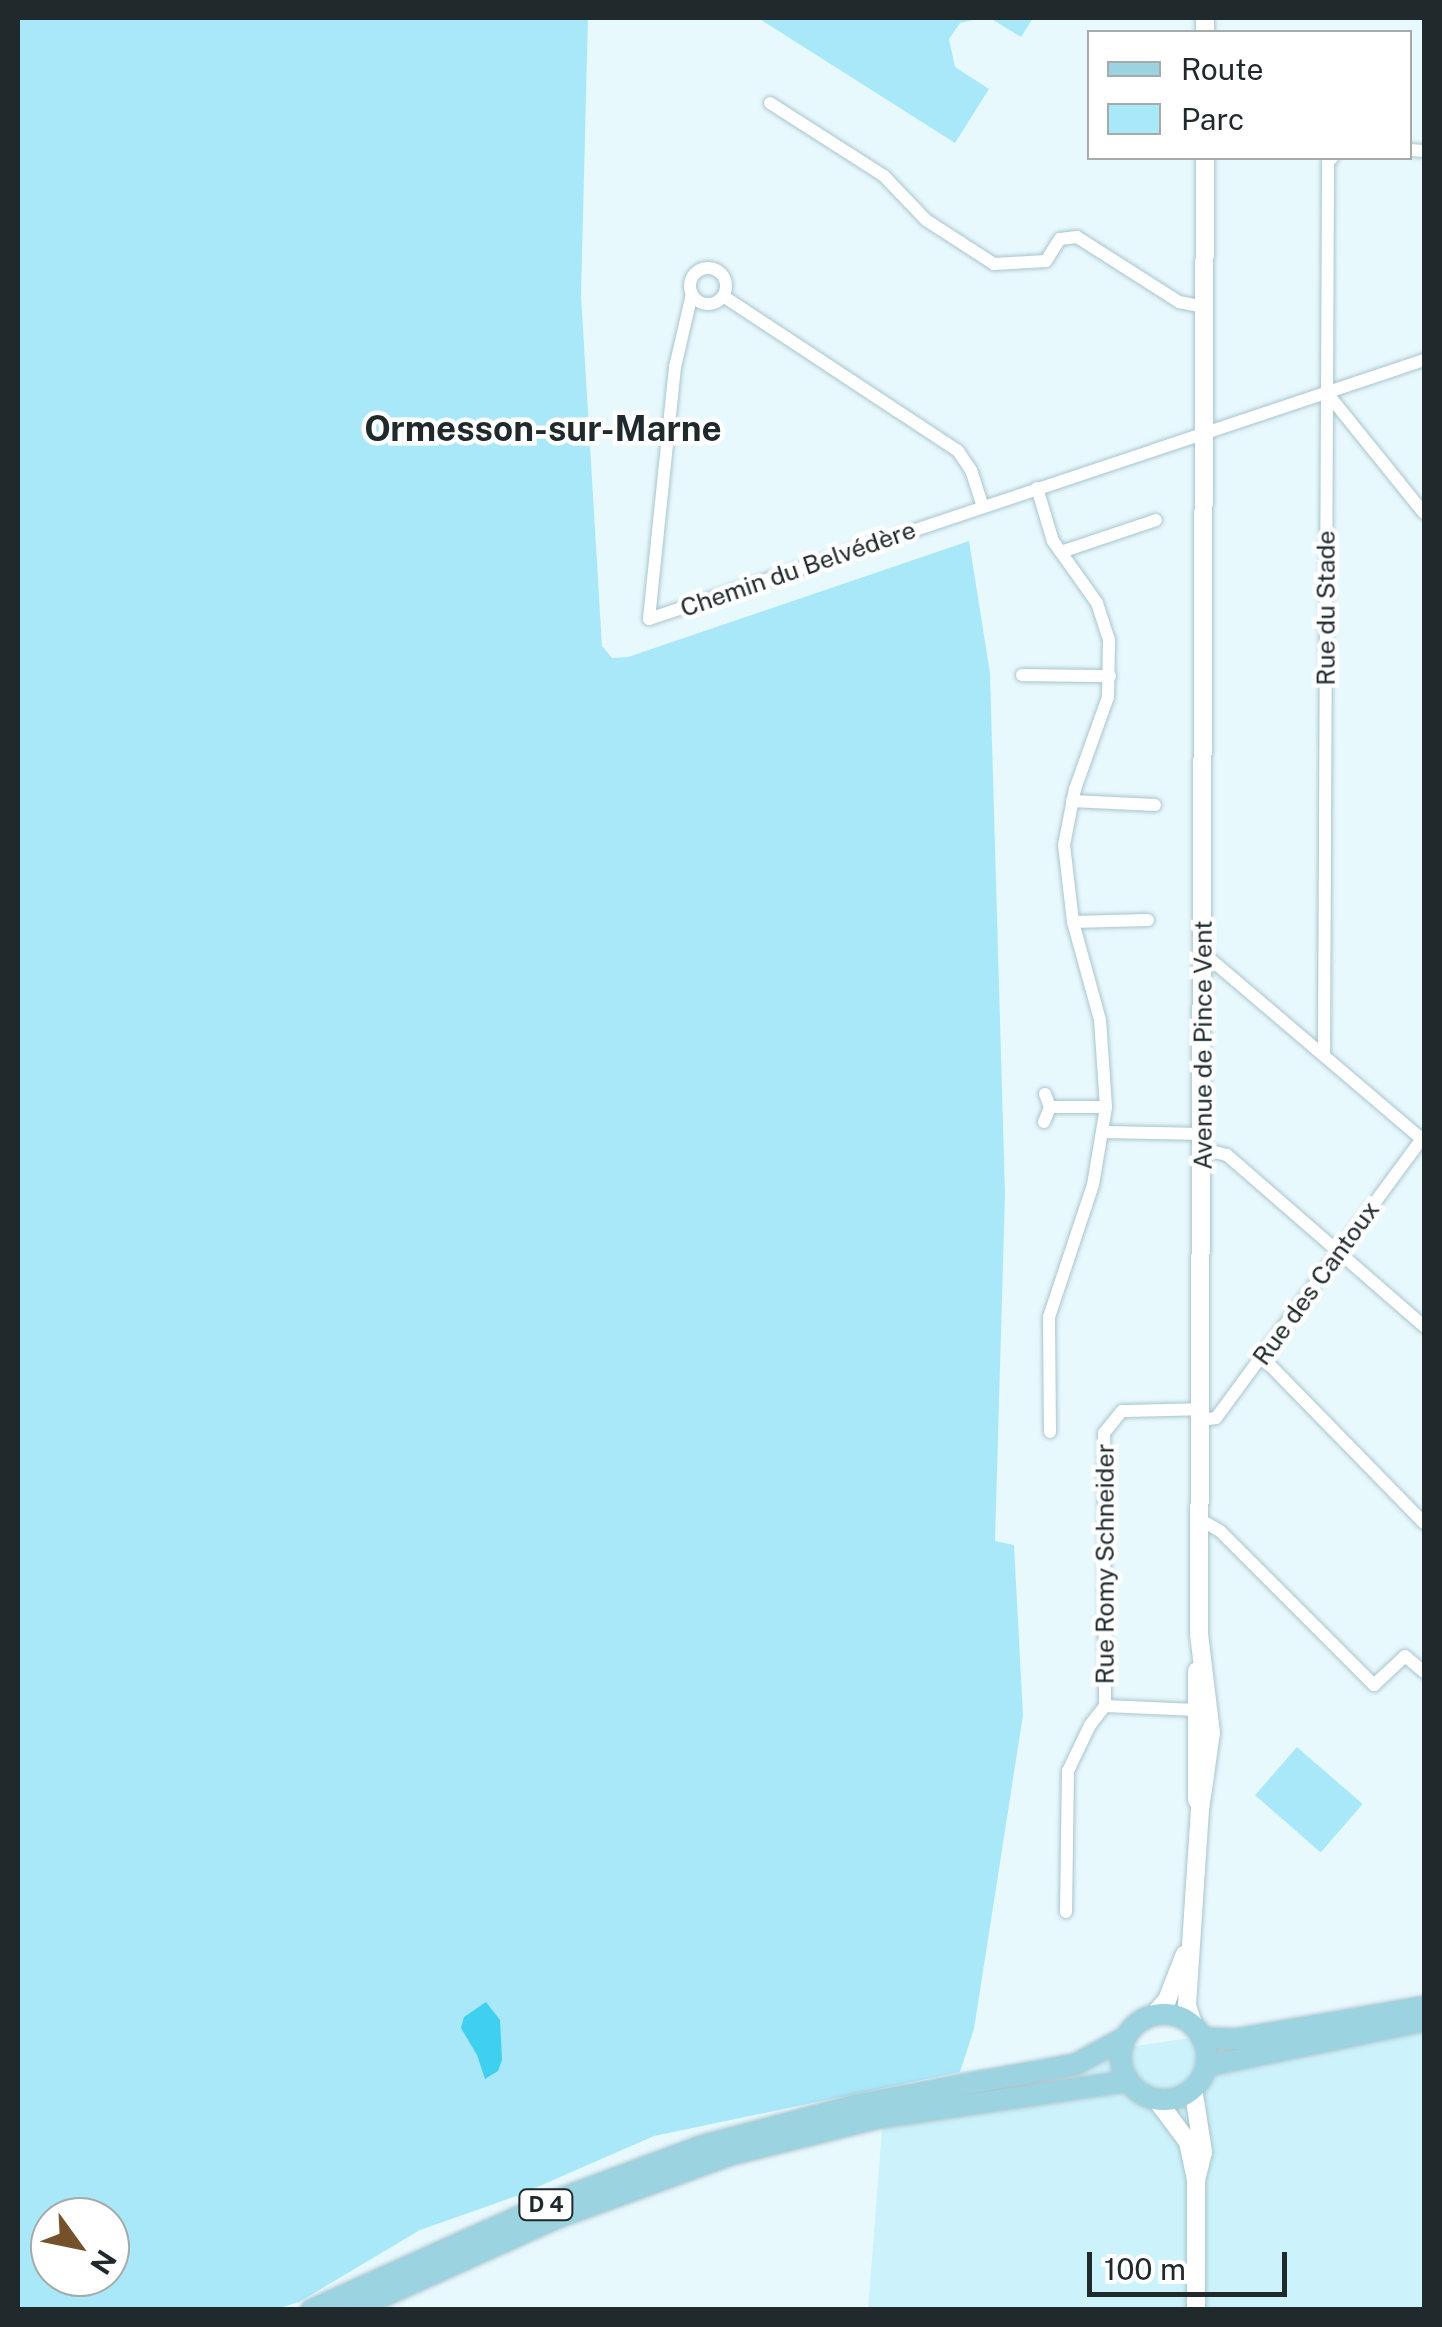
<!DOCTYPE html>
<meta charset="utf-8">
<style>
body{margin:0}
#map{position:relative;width:1442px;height:2327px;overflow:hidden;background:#e8f9fe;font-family:"Public Sans",sans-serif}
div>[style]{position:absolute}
.built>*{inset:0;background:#ccf2fc}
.green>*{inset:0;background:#a9e8f9;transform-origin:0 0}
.water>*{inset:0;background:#40d0ef}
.roads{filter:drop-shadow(0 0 2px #a9c5cc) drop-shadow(0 0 2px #a9c5cc)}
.street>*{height:12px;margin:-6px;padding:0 6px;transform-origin:6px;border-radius:6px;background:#fff}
.street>.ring{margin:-6px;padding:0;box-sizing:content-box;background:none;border:12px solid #fff;border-radius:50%}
.secondary>*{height:18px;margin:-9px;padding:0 9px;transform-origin:9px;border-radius:9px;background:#fff}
.primary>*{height:20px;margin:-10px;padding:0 10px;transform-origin:10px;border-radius:10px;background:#9cd3e0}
.primary>.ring{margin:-10px;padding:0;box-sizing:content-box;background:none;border:20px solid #9cd3e0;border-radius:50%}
span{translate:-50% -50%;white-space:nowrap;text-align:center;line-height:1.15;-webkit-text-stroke:9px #fff;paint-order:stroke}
.shield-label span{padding:2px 8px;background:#fff;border:2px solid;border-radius:8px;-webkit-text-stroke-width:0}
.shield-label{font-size:22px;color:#202a2d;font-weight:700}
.street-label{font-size:25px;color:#202a2d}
.district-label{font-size:35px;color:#202a2d;font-weight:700}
.frame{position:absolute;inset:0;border:20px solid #202a2d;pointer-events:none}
.legend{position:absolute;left:1087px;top:30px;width:325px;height:130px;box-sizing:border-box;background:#fff;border:2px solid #a6aaab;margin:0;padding:12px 18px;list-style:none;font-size:30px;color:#202a2d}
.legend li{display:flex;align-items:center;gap:20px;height:50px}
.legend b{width:50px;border:2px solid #a6aaab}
.north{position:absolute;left:30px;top:2197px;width:100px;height:100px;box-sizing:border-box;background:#fff;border:2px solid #a6aaab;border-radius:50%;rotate:123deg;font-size:28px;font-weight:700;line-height:40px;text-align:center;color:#202a2d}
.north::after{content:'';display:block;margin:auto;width:35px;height:45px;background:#75512b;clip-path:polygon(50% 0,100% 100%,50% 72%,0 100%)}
.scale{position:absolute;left:1087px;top:2252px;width:200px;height:45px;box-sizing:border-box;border:5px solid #202a2d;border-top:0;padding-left:12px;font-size:30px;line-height:35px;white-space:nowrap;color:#202a2d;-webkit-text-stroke:8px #fff;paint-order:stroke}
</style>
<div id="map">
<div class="built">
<i style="clip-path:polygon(1424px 1995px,1424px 2309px,868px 2310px,885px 2091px,960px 2072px,1230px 2032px)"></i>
</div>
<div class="green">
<i style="clip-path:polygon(evenodd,18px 18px,588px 18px,581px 295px,602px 646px,612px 658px,628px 657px,969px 541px,990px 673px,1005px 1194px,995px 1541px,1014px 1545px,1023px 1715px,974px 2029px,960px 2072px,654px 2136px,519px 2195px,420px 2230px,299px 2302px,276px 2309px,18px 2309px,18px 18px,50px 2217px,110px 2217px,110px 2277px,50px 2277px,50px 2217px)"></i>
<i style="clip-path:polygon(758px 18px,981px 18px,960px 23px,949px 39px,955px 67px,989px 89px,955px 143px)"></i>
<i style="clip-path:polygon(990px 18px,1033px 18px,1021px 37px)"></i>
<i style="left:1297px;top:1747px;width:87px;height:64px;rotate:41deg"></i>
</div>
<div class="water">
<i style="clip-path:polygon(486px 2002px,500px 2020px,502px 2060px,498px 2071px,485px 2079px,477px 2055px,461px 2028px,464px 2017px)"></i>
</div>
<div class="roads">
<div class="street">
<i style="left:770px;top:103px;width:135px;rotate:32.6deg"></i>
<i style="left:884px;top:176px;width:61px;rotate:46.3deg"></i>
<i style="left:926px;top:220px;width:81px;rotate:32.9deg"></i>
<i style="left:994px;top:264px;width:52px;rotate:-3.3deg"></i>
<i style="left:1046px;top:261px;width:26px;rotate:-58deg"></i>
<i style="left:1060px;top:239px;width:17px;rotate:-7deg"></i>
<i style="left:1077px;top:237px;width:121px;rotate:32.5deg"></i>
<i style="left:1179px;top:302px;width:25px;rotate:11deg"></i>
<i style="left:1410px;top:150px;width:14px;rotate:4deg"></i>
<i class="ring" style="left:690px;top:268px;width:24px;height:24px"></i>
<i style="left:692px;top:294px;width:75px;rotate:103.1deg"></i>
<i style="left:675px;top:367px;width:253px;rotate:95.9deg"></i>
<i style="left:649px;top:619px;width:817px;rotate:-18.48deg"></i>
<i style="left:723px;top:296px;width:282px;rotate:33.4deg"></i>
<i style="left:958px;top:451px;width:23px;rotate:56deg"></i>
<i style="left:971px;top:470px;width:39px;rotate:72deg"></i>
<i style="left:1327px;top:393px;width:154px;rotate:51.1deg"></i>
<i style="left:1037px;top:488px;width:55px;rotate:73.2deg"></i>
<i style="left:1053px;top:541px;width:76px;rotate:54.6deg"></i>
<i style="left:1097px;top:603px;width:39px;rotate:72deg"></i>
<i style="left:1109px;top:640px;width:57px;rotate:91deg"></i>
<i style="left:1108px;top:697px;width:98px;rotate:109.7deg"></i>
<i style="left:1075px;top:789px;width:57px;rotate:101.1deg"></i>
<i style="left:1064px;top:845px;width:78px;rotate:83.3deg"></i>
<i style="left:1073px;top:922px;width:75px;rotate:-1.5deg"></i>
<i style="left:1061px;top:552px;width:100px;rotate:-18.6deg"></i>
<i style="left:1022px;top:675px;width:88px;rotate:0.7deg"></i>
<i style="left:1072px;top:801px;width:83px;rotate:2.8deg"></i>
<i style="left:1202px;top:957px;width:7px;rotate:8deg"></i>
<i style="left:1209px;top:958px;width:282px;rotate:40.4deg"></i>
<i style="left:1324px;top:1055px;width:893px;rotate:-89.74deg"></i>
<i style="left:1328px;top:162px;width:6px;rotate:-45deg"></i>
<i style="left:1050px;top:1107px;width:56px"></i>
<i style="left:1044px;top:1122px;width:16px;rotate:-68deg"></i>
<i style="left:1050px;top:1107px;width:14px;rotate:-111deg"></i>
<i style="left:1104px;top:1132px;width:100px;rotate:1.1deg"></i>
<i style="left:1204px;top:1149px;width:24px;rotate:15deg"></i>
<i style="left:1227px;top:1155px;width:261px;rotate:41deg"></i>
<i style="left:1262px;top:1357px;width:232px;rotate:45.7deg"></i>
<i style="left:1202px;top:1420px;width:14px;rotate:-8deg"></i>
<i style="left:1216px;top:1418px;width:350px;rotate:-53.6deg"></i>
<i style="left:1050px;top:1432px;width:115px;rotate:-90.5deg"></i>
<i style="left:1049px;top:1317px;width:139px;rotate:-71.6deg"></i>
<i style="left:1093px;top:1185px;width:79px;rotate:-80.5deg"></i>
<i style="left:1106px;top:1107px;width:87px;rotate:-93.9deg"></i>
<i style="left:1100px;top:1020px;width:102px;rotate:-105.4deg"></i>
<i style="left:1201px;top:1520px;width:22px;rotate:30deg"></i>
<i style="left:1220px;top:1531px;width:218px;rotate:45deg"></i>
<i style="left:1374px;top:1685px;width:42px;rotate:-43.1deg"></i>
<i style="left:1405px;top:1656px;width:25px;rotate:40deg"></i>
<i style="left:1105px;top:1706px;width:91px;rotate:2.5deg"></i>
<i style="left:1066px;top:1912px;width:141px;rotate:-89.2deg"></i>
<i style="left:1068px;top:1771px;width:51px;rotate:-64.4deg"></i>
<i style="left:1090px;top:1725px;width:24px;rotate:-52deg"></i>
<i style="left:1105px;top:1706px;width:273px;rotate:-90.2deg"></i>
<i style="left:1104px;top:1433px;width:28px;rotate:-51deg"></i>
<i style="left:1122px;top:1411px;width:80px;rotate:-1.4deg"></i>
</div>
<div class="secondary">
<i style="left:1205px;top:32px;width:14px;rotate:-90deg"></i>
<i style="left:1197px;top:1671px;width:129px;rotate:90deg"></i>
<i style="left:1154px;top:2015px;width:20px;rotate:-49deg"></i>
<i style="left:1167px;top:2000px;width:49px;rotate:-68.6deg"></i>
<i style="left:1194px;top:2027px;width:23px;rotate:-108deg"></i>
<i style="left:1187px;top:2005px;width:195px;rotate:-86.2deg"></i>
<i style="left:1200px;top:1810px;width:78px;rotate:-81.9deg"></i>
<i style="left:1211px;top:1733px;width:100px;rotate:-96.9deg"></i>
<i style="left:1199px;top:1634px;width:1476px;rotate:-89.77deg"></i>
<i style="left:1193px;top:2088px;width:65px;rotate:81.1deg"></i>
<i style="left:1203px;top:2152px;width:25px;rotate:104deg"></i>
<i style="left:1156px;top:2099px;width:54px;rotate:53.3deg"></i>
<i style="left:1188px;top:2142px;width:40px;rotate:78deg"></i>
<i style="left:1196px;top:2181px;width:129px;rotate:90deg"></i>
</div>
<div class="primary">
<i class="ring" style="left:1121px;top:2014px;width:66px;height:66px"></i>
<i style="left:1202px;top:2038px;width:34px;rotate:2deg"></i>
<i style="left:1236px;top:2039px;width:191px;rotate:-9.7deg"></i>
<i style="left:1206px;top:2066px;width:223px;rotate:-11.7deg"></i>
<i style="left:311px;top:2310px;width:266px;rotate:-24.2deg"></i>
<i style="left:554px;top:2201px;width:157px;rotate:-20.5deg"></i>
<i style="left:701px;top:2146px;width:159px;rotate:-14.9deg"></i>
<i style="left:855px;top:2105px;width:225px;rotate:-10.5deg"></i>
<i style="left:1076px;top:2064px;width:57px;rotate:-28.4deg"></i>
<i style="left:353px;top:2310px;width:224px;rotate:-24.3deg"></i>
<i style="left:557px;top:2218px;width:184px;rotate:-20deg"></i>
<i style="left:730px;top:2155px;width:153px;rotate:-14deg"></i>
<i style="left:878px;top:2118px;width:253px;rotate:-8.4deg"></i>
</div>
</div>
<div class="shield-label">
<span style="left:546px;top:2205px">D 4</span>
</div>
<div class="street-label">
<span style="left:798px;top:569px;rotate:-19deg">Chemin du Belvédère</span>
<span style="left:1326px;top:608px;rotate:-90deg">Rue du Stade</span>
<span style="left:1203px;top:1045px;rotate:-90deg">Avenue de Pince Vent</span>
<span style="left:1316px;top:1283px;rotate:-54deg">Rue des Cantoux</span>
<span style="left:1105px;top:1564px;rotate:-90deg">Rue Romy Schneider</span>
</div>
<div class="district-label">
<span style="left:543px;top:429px">Ormesson-sur-Marne</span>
</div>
<div class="frame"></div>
<ul class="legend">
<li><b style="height:12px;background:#9cd3e0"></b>Route</li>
<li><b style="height:28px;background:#a9e8f9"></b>Parc</li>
</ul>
<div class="north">N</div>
<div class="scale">100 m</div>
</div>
